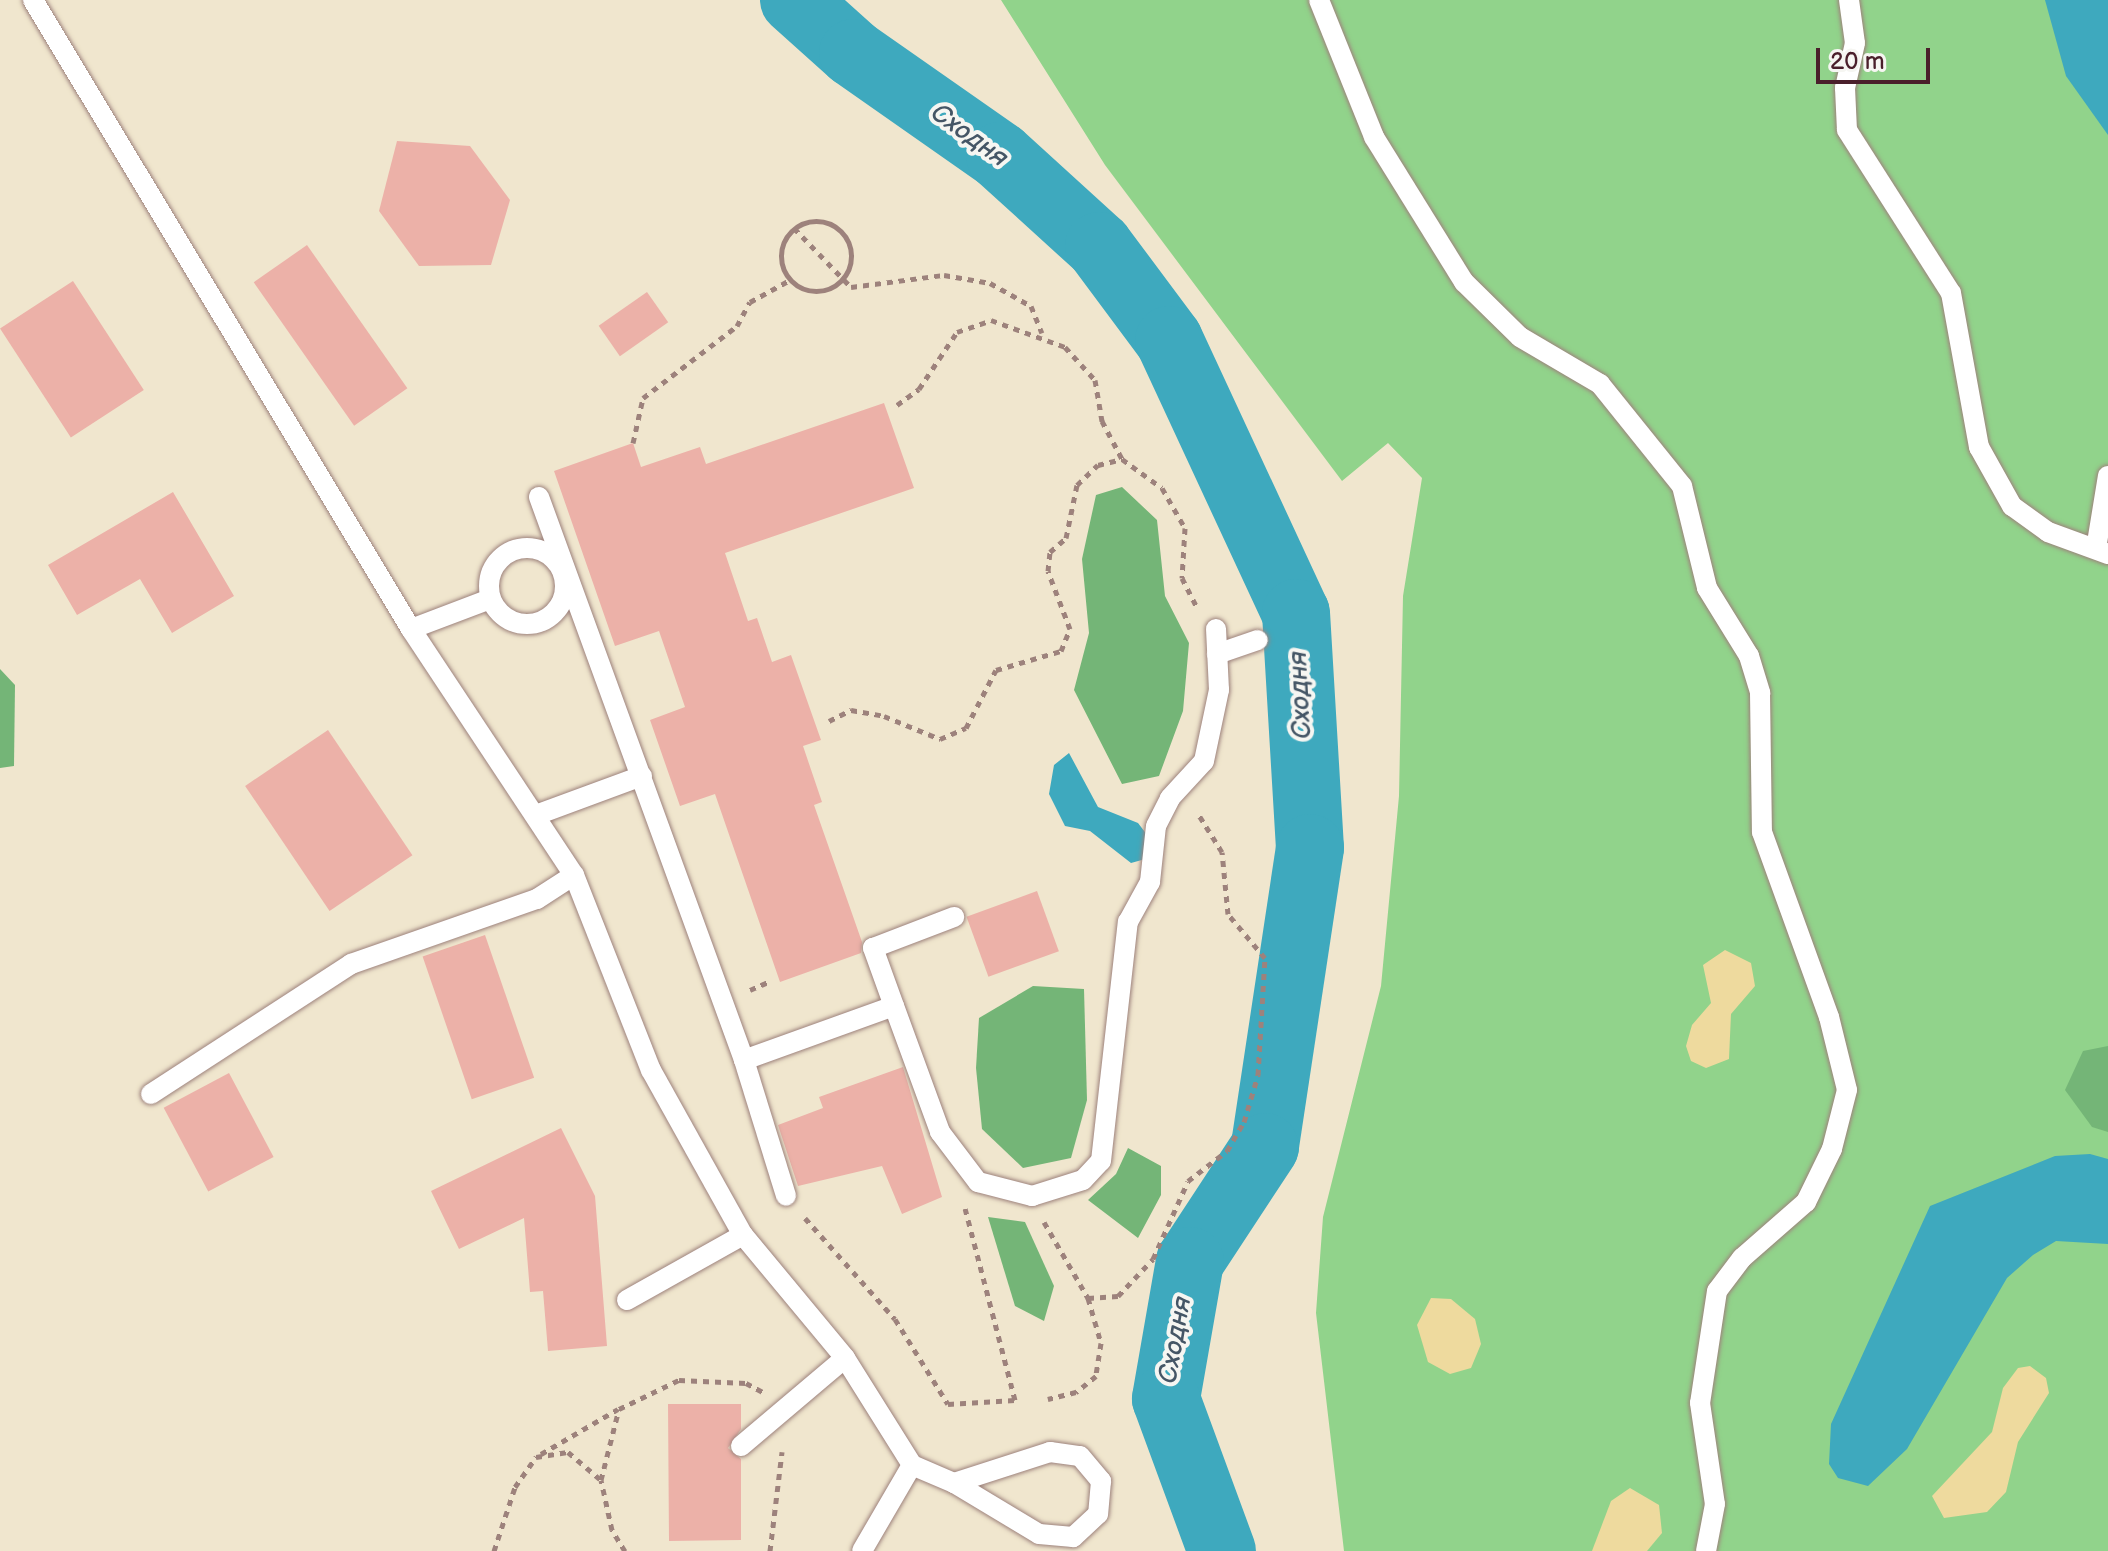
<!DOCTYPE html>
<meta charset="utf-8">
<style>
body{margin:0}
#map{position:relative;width:2108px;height:1551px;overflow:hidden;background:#f0e6ce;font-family:"Balsamiq Sans",sans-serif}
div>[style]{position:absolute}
.green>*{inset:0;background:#91d38b}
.forest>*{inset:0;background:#74b577}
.sand>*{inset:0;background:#eeda9e}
.water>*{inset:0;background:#3ea9be}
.river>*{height:68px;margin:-34px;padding:0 34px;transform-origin:34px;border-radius:34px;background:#3ea9be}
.building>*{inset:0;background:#ecb1a8;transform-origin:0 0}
.path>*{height:5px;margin-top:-2.5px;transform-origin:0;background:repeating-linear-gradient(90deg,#9d827c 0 6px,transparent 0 12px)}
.path>.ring{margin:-2.5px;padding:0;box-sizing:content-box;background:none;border:5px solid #9d827c;border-radius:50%}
.roads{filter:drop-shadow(0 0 2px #9d827c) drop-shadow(0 0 2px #9d827c)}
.service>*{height:20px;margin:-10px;padding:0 10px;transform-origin:10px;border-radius:10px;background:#fff}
.service>.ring{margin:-10px;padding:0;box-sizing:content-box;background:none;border:20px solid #fff;border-radius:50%}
span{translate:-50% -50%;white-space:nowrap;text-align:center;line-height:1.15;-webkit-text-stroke:8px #f6f6f2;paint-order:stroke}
.water-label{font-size:26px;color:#455666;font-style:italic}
.scale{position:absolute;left:1816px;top:48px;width:114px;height:36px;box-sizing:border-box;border:4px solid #4a1f2b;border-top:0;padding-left:10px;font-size:24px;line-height:28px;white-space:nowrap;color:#4a1f2b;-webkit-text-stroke:6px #f6f6f2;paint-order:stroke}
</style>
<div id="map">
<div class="green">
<i style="clip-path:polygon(1001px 0,2108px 0,2108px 1551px,1344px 1551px,1316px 1313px,1323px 1217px,1381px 986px,1399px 796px,1403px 596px,1422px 478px,1388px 443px,1342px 481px,1105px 165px)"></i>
</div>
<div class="forest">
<i style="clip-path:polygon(1122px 487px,1157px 520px,1165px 596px,1189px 643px,1183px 711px,1159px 776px,1122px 784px,1074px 690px,1089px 633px,1082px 559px,1096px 495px)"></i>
<i style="clip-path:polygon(0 669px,15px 685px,14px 766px,0 768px)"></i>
<i style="clip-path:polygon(1033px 986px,1084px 989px,1087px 1100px,1071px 1158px,1023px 1168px,982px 1129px,976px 1068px,979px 1018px)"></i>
<i style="clip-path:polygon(2108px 1046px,2108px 1132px,2092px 1127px,2065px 1090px,2083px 1051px)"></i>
<i style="clip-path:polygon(1128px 1148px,1161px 1166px,1161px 1195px,1138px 1238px,1088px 1200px,1116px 1174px)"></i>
<i style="clip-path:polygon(988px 1217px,1025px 1222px,1054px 1286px,1044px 1321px,1015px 1306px)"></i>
</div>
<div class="sand">
<i style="clip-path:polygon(1725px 950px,1751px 963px,1755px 986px,1731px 1014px,1729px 1059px,1706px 1068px,1691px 1061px,1686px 1046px,1692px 1025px,1711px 1003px,1703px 965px)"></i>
<i style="clip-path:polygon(1431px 1298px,1451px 1299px,1475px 1319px,1481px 1344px,1471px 1368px,1450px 1374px,1428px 1362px,1417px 1325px)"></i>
<i style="clip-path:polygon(2030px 1366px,2046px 1378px,2049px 1393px,2018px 1442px,2006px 1492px,1987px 1512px,1944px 1518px,1932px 1496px,1992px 1432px,2003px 1388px,2018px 1368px)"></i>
<i style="clip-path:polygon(1630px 1488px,1659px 1505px,1662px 1533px,1647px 1551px,1592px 1551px,1611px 1501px)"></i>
</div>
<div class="water">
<i style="clip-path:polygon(2045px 0,2108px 0,2108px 135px,2066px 76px)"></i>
<i style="clip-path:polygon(1069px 753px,1098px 807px,1138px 823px,1151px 840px,1149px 858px,1131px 863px,1090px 831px,1065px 826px,1049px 794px,1054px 765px)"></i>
<i style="clip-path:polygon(2090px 1154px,2108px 1159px,2108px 1244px,2056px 1241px,2033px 1255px,2007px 1278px,1907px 1449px,1868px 1486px,1838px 1478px,1829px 1464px,1831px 1424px,1930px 1206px,2055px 1156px)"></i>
</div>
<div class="river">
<i style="left:794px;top:0;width:79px;rotate:41.9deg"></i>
<i style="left:853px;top:53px;width:179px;rotate:35deg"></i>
<i style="left:1000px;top:156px;width:134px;rotate:42.3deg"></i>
<i style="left:1099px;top:246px;width:117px;rotate:53.3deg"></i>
<i style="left:1169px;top:340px;width:301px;rotate:65.1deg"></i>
<i style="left:1296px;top:613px;width:235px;rotate:86.6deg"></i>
<i style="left:1310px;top:848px;width:302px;rotate:98.6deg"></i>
<i style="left:1265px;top:1147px;width:136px;rotate:123.3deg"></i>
<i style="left:1190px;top:1261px;width:140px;rotate:99.9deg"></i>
<i style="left:1166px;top:1399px;width:162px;rotate:69.8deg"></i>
</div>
<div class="building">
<i style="clip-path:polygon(397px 141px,470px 146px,510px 200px,491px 265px,419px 266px,379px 211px)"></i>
<i style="left:307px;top:245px;width:175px;height:65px;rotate:55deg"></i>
<i style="left:73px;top:281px;width:130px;height:87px;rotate:57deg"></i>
<i style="left:647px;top:292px;width:37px;height:59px;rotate:55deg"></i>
<i style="clip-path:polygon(884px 403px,914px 488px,725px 553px,748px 621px,757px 618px,772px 662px,791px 655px,821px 740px,803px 746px,822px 802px,814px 805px,862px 942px,861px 953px,780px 982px,715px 794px,680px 806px,650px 720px,685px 707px,659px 631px,615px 646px,554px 471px,633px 443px,641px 467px,700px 447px,706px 464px)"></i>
<i style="clip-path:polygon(173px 492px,234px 596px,172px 633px,140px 579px,77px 615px,48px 565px)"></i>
<i style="left:328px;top:730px;width:151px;height:100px;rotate:56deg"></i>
<i style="left:1037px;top:891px;width:64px;height:75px;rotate:70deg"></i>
<i style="left:485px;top:935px;width:151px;height:66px;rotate:71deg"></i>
<i style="clip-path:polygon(903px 1067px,942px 1197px,902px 1214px,882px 1166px,798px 1186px,778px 1125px,823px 1108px,819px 1097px)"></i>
<i style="left:229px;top:1073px;width:95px;height:74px;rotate:62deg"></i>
<i style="clip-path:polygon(561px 1128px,595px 1196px,607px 1346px,548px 1351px,543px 1291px,530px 1292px,524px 1218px,459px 1249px,431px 1191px)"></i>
<i style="clip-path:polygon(668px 1404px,741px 1404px,741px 1429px,728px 1448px,741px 1459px,741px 1540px,669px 1541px)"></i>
</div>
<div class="path">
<i class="ring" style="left:781px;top:221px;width:65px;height:65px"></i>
<i style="left:794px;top:228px;width:82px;rotate:46deg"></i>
<i style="left:851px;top:287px;width:94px;rotate:-7.4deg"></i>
<i style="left:944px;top:275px;width:47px;rotate:9.9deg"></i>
<i style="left:990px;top:283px;width:47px;rotate:29.3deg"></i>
<i style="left:1031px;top:306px;width:29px;rotate:68deg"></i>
<i style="left:897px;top:405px;width:27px;rotate:-36deg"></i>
<i style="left:919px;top:389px;width:69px;rotate:-56.3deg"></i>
<i style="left:957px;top:332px;width:36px;rotate:-19deg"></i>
<i style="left:991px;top:320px;width:79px;rotate:20deg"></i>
<i style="left:1065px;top:347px;width:45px;rotate:47.7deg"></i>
<i style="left:1095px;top:380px;width:42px;rotate:80.3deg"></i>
<i style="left:1102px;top:421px;width:43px;rotate:62.2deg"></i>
<i style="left:1122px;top:459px;width:49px;rotate:35.9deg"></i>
<i style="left:1162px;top:488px;width:46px;rotate:60.1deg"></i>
<i style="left:1185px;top:528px;width:50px;rotate:93.4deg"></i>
<i style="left:1182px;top:578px;width:33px;rotate:63deg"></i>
<i style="left:633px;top:443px;width:46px;rotate:-77.5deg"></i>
<i style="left:643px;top:398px;width:118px;rotate:-37.5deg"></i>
<i style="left:737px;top:326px;width:27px;rotate:-62deg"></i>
<i style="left:750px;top:302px;width:43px;rotate:-28.9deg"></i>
<i style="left:829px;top:721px;width:25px;rotate:-27deg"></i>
<i style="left:851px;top:710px;width:34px;rotate:10deg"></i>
<i style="left:884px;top:716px;width:61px;rotate:22.3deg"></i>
<i style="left:940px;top:739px;width:28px;rotate:-23deg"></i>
<i style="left:966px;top:728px;width:65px;rotate:-62.7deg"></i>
<i style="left:996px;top:670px;width:68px;rotate:-16.3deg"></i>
<i style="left:1061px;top:651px;width:24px;rotate:-68deg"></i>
<i style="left:1070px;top:629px;width:62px;rotate:-110.8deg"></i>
<i style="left:1048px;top:571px;width:19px;rotate:-84deg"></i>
<i style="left:1050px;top:552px;width:21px;rotate:-41deg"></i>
<i style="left:1066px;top:538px;width:54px;rotate:-78.3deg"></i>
<i style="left:1077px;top:485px;width:29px;rotate:-44deg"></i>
<i style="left:1098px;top:465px;width:25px;rotate:-14deg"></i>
<i style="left:750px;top:990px;width:20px;rotate:-24deg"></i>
<i style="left:805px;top:1218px;width:135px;rotate:48.3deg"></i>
<i style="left:895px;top:1319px;width:100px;rotate:58.1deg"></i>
<i style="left:948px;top:1404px;width:67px;rotate:-3.4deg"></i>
<i style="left:1015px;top:1400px;width:198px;rotate:-104.6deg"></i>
<i style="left:1044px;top:1222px;width:88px;rotate:59.9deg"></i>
<i style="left:1088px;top:1298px;width:47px;rotate:73.9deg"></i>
<i style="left:1101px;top:1343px;width:33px;rotate:99deg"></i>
<i style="left:1096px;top:1376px;width:26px;rotate:141deg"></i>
<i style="left:1076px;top:1392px;width:29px;rotate:166deg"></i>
<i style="left:1088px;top:1298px;width:30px;rotate:-4deg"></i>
<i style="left:1118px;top:1296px;width:51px;rotate:-46.6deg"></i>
<i style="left:1153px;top:1259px;width:85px;rotate:-65.8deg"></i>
<i style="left:1188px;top:1181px;width:49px;rotate:-37.6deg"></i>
<i style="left:1227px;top:1151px;width:34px;rotate:-60deg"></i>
<i style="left:1244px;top:1122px;width:49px;rotate:-73.4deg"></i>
<i style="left:1258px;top:1075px;width:117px;rotate:-86.6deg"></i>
<i style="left:1265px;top:958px;width:57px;rotate:-130.1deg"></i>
<i style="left:1228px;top:914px;width:62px;rotate:-95.5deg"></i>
<i style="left:1222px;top:852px;width:47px;rotate:-122deg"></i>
<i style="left:541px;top:1454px;width:89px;rotate:-30.3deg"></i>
<i style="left:494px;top:1551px;width:67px;rotate:-71.8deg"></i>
<i style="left:515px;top:1487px;width:37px;rotate:-55deg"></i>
<i style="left:536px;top:1457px;width:32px;rotate:-9deg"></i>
<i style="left:568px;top:1452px;width:43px;rotate:40.3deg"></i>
<i style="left:625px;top:1551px;width:25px;rotate:-122deg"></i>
<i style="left:612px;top:1530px;width:51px;rotate:-102.4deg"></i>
<i style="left:601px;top:1480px;width:73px;rotate:-75.8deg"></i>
<i style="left:619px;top:1409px;width:67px;rotate:-25.8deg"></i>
<i style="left:679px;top:1380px;width:67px;rotate:2.6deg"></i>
<i style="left:746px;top:1383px;width:19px;rotate:28deg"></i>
<i style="left:770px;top:1551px;width:100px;rotate:-83.1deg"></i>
</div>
<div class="roads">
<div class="service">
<i style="left:33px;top:0;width:734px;rotate:59deg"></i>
<i style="left:411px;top:629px;width:295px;rotate:56.5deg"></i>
<i style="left:574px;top:875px;width:210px;rotate:68.5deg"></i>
<i style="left:651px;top:1070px;width:189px;rotate:60.9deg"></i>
<i style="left:743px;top:1235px;width:160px;rotate:50.3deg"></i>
<i style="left:845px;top:1358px;width:126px;rotate:57.9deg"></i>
<i style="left:912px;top:1465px;width:99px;rotate:120.2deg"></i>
<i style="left:1319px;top:0;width:148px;rotate:68.1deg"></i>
<i style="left:1374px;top:137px;width:171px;rotate:58.2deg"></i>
<i style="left:1464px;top:282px;width:78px;rotate:44.5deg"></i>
<i style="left:1520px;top:337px;width:93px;rotate:30.4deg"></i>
<i style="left:1600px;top:384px;width:131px;rotate:51.2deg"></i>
<i style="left:1682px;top:486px;width:105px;rotate:76.2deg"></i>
<i style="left:1707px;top:588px;width:80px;rotate:58.3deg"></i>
<i style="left:1749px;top:656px;width:39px;rotate:73deg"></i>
<i style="left:1760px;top:693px;width:139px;rotate:89.2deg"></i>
<i style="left:1762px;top:832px;width:197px;rotate:70.1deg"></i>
<i style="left:1829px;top:1017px;width:75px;rotate:76.1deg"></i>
<i style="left:1847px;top:1090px;width:61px;rotate:104.3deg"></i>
<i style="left:1832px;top:1149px;width:59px;rotate:116.1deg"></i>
<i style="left:1806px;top:1202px;width:85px;rotate:138.8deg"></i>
<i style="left:1742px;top:1258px;width:41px;rotate:127.1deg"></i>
<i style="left:1717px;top:1291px;width:113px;rotate:98.6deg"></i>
<i style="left:1700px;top:1403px;width:102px;rotate:81.6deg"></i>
<i style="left:1715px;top:1504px;width:48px;rotate:100.8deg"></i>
<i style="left:1849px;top:0;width:43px;rotate:82.1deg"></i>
<i style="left:1855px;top:43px;width:46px;rotate:102.5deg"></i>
<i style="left:1845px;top:88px;width:42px;rotate:87.3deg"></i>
<i style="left:1847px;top:130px;width:193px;rotate:57.5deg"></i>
<i style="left:1951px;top:293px;width:157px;rotate:79.7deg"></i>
<i style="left:1979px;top:447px;width:68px;rotate:60.8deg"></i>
<i style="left:2012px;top:506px;width:44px;rotate:35.8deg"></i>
<i style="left:2048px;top:532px;width:64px;rotate:20.1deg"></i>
<i style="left:539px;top:497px;width:599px;rotate:69.99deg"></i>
<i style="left:744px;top:1060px;width:142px;rotate:72.8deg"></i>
<i class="ring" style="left:489px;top:548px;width:56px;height:56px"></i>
<i style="left:2096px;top:549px;width:74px;rotate:-80.7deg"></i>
<i style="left:411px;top:629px;width:85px;rotate:-20.8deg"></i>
<i style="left:1217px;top:654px;width:43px;rotate:-18.9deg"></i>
<i style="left:536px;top:815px;width:113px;rotate:-20.2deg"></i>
<i style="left:894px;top:1006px;width:62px;rotate:-109.9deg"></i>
<i style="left:873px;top:948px;width:87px;rotate:-20.9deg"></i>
<i style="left:744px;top:1060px;width:159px;rotate:-19.8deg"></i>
<i style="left:894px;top:1006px;width:134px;rotate:69.9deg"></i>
<i style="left:940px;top:1132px;width:63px;rotate:52.8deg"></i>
<i style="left:978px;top:1182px;width:56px;rotate:14.5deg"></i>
<i style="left:1032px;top:1196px;width:53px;rotate:-17.4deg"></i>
<i style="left:1083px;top:1180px;width:26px;rotate:-47deg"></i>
<i style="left:1101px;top:1161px;width:241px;rotate:-83.6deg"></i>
<i style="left:1128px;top:922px;width:46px;rotate:-61.2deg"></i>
<i style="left:1150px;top:882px;width:56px;rotate:-83.9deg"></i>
<i style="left:1156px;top:826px;width:31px;rotate:-63deg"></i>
<i style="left:1170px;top:798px;width:50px;rotate:-47.4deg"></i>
<i style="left:1204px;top:761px;width:73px;rotate:-78.1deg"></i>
<i style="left:1219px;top:690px;width:61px;rotate:-92.8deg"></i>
<i style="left:151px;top:1094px;width:239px;rotate:-33deg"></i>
<i style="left:351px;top:964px;width:197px;rotate:-19.3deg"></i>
<i style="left:537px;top:899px;width:44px;rotate:-33deg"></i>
<i style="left:627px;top:1300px;width:133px;rotate:-29.3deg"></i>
<i style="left:741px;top:1446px;width:136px;rotate:-40.2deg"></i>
<i style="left:1050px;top:1452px;width:30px;rotate:8deg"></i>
<i style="left:1080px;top:1456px;width:33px;rotate:50deg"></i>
<i style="left:1101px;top:1481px;width:33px;rotate:95deg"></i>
<i style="left:1098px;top:1514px;width:34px;rotate:137deg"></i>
<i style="left:1073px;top:1537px;width:34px;rotate:-175deg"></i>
<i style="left:1039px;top:1534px;width:99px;rotate:-149deg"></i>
<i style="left:954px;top:1483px;width:101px;rotate:-17.9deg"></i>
<i style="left:912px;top:1465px;width:46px;rotate:23.2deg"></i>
</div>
</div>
<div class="water-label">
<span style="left:969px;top:136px;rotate:36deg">Сходня</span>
<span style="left:1301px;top:695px;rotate:-93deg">Сходня</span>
<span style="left:1176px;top:1340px;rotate:-80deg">Сходня</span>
</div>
<div class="scale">20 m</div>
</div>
